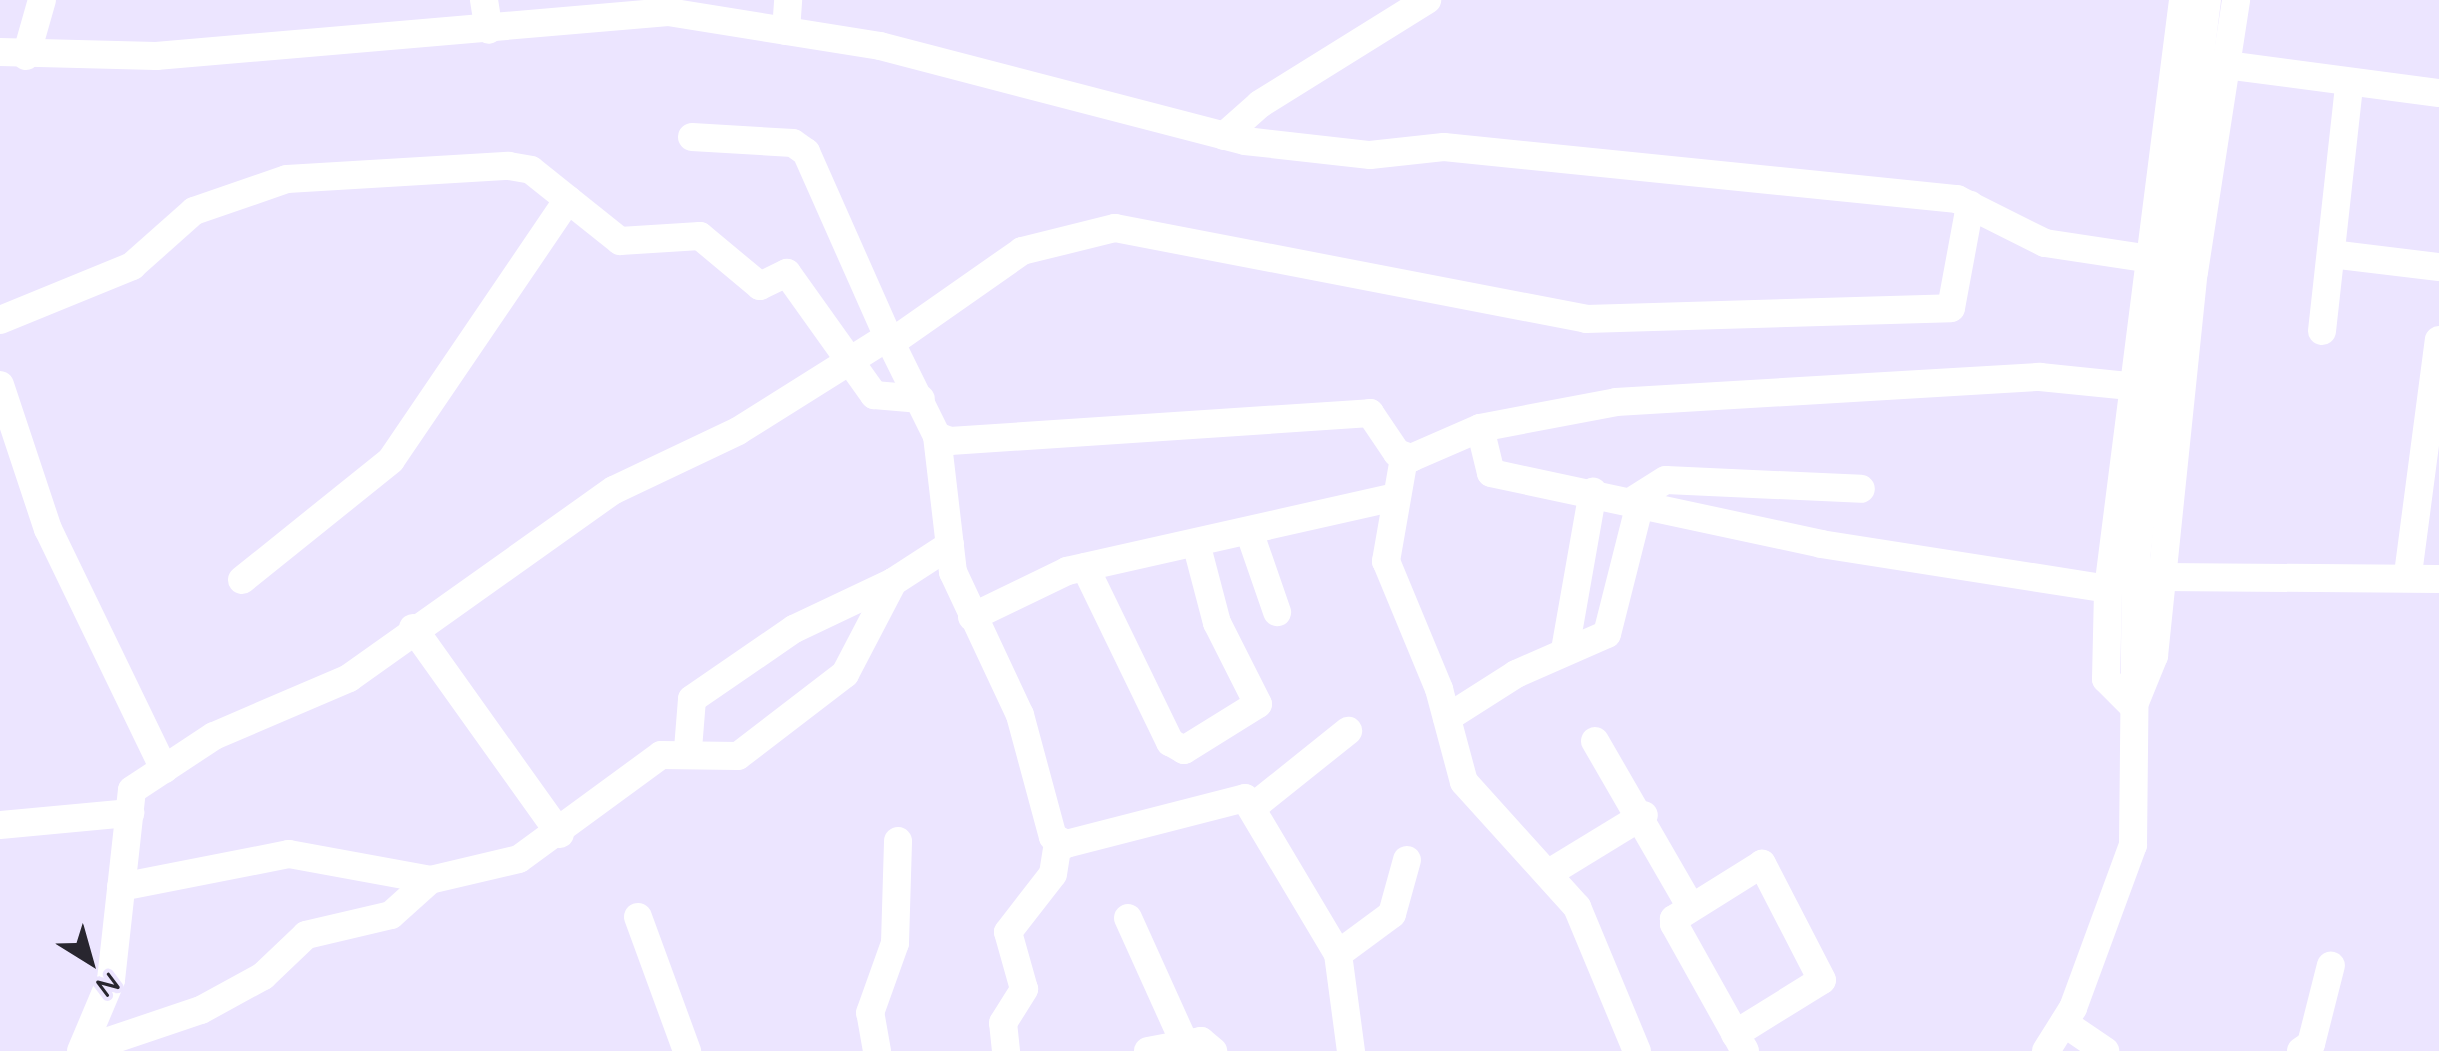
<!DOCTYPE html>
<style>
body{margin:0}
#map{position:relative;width:2439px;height:1051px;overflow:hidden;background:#ece5ff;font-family:Quicksand,sans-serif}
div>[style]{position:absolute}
.minor>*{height:28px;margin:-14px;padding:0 14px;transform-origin:14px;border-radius:14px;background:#fff}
span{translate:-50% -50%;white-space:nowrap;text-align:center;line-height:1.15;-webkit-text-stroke:9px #ece5ff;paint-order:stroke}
.north{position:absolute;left:40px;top:911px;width:100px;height:100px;-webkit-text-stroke:8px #ece5ff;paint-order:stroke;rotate:143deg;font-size:28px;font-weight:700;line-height:40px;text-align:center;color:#28262f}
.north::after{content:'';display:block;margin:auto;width:35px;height:45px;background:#28262f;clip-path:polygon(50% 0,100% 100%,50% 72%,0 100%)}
</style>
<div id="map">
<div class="minor">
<i style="left:484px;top:0;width:30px;rotate:81deg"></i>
<i style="left:786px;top:31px;width:31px;rotate:-86deg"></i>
<i style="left:0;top:52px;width:156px;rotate:1.5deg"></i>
<i style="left:156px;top:56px;width:514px;rotate:-4.91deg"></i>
<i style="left:668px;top:12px;width:215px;rotate:9.1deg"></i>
<i style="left:880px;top:46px;width:377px;rotate:14.6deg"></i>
<i style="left:1245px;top:141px;width:126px;rotate:6.4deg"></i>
<i style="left:1370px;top:155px;width:74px;rotate:-6.2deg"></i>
<i style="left:1444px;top:147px;width:516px;rotate:5.79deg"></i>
<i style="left:1957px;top:199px;width:98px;rotate:26.6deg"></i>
<i style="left:2045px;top:243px;width:107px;rotate:8.6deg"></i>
<i style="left:26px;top:56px;width:58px;rotate:-74.1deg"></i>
<i style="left:2226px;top:65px;width:215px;rotate:7.5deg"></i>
<i style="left:1224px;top:136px;width:48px;rotate:-41.6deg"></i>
<i style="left:1260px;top:104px;width:197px;rotate:-31.9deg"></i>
<i style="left:692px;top:137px;width:101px;rotate:3.4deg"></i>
<i style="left:793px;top:143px;width:16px;rotate:35deg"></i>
<i style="left:806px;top:152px;width:202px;rotate:66.1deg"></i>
<i style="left:2331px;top:254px;width:109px;rotate:6.9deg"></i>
<i style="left:0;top:320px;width:143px;rotate:-22.2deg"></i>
<i style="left:132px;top:266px;width:83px;rotate:-41.6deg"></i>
<i style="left:194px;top:211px;width:98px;rotate:-19deg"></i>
<i style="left:287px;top:179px;width:222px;rotate:-3.4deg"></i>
<i style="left:509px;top:166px;width:22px;rotate:10deg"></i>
<i style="left:531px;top:170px;width:114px;rotate:38.6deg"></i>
<i style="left:620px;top:241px;width:80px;rotate:-3.6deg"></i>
<i style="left:700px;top:236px;width:78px;rotate:39.8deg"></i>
<i style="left:760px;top:286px;width:30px;rotate:-26deg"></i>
<i style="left:787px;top:273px;width:150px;rotate:54.5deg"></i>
<i style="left:874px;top:395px;width:47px;rotate:4.9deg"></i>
<i style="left:2322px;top:331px;width:246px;rotate:-83.7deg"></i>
<i style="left:895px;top:340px;width:155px;rotate:-35deg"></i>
<i style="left:1022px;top:251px;width:96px;rotate:-13.9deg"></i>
<i style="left:1115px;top:228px;width:480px;rotate:10.9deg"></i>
<i style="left:1586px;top:319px;width:365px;rotate:-1.7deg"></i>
<i style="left:1951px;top:308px;width:105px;rotate:-79.5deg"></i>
<i style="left:0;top:385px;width:152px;rotate:71.6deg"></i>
<i style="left:48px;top:529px;width:267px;rotate:64.2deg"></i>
<i style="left:1480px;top:428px;width:46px;rotate:76.3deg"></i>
<i style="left:1491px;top:473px;width:338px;rotate:12.1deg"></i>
<i style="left:1821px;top:544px;width:291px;rotate:8.9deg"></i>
<i style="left:937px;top:436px;width:137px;rotate:83.3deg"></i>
<i style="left:953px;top:572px;width:158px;rotate:64.9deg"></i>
<i style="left:1020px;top:715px;width:126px;rotate:74.9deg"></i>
<i style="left:1053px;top:837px;width:15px;rotate:28deg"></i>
<i style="left:1066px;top:844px;width:185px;rotate:-14.4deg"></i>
<i style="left:1245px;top:798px;width:182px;rotate:59.2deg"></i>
<i style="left:1338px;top:954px;width:98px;rotate:82.4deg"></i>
<i style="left:1404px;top:458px;width:105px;rotate:99.9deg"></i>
<i style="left:1386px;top:561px;width:139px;rotate:67.5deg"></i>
<i style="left:1439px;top:689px;width:96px;rotate:75deg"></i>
<i style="left:1464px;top:782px;width:169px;rotate:47.9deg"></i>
<i style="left:1577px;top:907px;width:156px;rotate:67.4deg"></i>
<i style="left:1635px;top:499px;width:36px;rotate:-32deg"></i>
<i style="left:1666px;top:480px;width:195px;rotate:2.6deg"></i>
<i style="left:1249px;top:531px;width:86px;rotate:70.9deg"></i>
<i style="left:1085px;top:567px;width:195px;rotate:64.1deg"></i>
<i style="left:1170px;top:742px;width:16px;rotate:30deg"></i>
<i style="left:1184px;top:750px;width:87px;rotate:-31.9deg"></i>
<i style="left:1258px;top:704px;width:91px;rotate:-116.8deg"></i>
<i style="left:1217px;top:623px;width:83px;rotate:-104.7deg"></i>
<i style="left:2408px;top:574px;width:236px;rotate:-82.5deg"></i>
<i style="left:2162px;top:577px;width:277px;rotate:0.4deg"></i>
<i style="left:242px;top:580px;width:191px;rotate:-38.8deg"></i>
<i style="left:391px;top:460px;width:315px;rotate:-55.8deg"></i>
<i style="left:972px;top:617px;width:106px;rotate:-25.8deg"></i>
<i style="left:1067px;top:571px;width:336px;rotate:-12.7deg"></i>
<i style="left:413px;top:628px;width:253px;rotate:54.5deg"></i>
<i style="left:1565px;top:650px;width:161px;rotate:-80deg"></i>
<i style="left:2136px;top:700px;width:48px;rotate:-67.8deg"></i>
<i style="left:2154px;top:656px;width:386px;rotate:-84.1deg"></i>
<i style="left:2194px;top:272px;width:275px;rotate:-81.2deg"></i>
<i style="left:2131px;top:704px;width:35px;rotate:-135deg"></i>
<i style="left:2106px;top:679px;width:90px;rotate:-88.7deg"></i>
<i style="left:2108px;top:589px;width:594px;rotate:-82.74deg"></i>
<i style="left:1447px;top:718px;width:82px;rotate:-32.5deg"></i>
<i style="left:1516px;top:674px;width:99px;rotate:-23.7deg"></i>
<i style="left:1607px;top:634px;width:138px;rotate:-75.8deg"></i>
<i style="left:1595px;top:741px;width:192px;rotate:60deg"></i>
<i style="left:688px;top:749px;width:50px;rotate:-85.4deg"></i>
<i style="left:692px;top:699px;width:124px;rotate:-34.5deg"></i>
<i style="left:794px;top:629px;width:110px;rotate:-25.4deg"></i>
<i style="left:1253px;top:807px;width:122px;rotate:-38.7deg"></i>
<i style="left:0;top:825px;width:131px;rotate:-5.3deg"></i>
<i style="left:1549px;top:873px;width:111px;rotate:-31.4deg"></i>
<i style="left:121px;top:887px;width:171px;rotate:-11.1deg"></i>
<i style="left:289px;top:854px;width:143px;rotate:10.4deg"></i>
<i style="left:430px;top:880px;width:91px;rotate:-13.3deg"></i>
<i style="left:519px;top:859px;width:176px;rotate:-36.2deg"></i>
<i style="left:661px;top:755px;width:77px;rotate:0.7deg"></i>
<i style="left:738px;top:756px;width:135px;rotate:-37.5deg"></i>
<i style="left:845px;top:674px;width:104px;rotate:-62.4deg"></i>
<i style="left:893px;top:582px;width:68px;rotate:-33deg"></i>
<i style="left:638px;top:917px;width:143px;rotate:69.9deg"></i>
<i style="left:1128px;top:918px;width:138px;rotate:65.7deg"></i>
<i style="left:1338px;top:954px;width:67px;rotate:-36.5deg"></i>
<i style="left:1392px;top:914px;width:56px;rotate:-74.5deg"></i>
<i style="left:2064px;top:1023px;width:50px;rotate:34.3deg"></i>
<i style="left:1735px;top:1034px;width:102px;rotate:-31.8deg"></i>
<i style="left:1822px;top:980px;width:131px;rotate:-117.3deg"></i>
<i style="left:1762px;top:864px;width:104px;rotate:148deg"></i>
<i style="left:1674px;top:919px;width:5px;rotate:90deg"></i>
<i style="left:1674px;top:924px;width:143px;rotate:60.8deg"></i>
<i style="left:1744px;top:1049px;width:2px;rotate:63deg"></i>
<i style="left:85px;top:1049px;width:122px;rotate:-18.6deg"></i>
<i style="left:201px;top:1010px;width:71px;rotate:-28.7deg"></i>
<i style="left:263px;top:976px;width:59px;rotate:-43.6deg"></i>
<i style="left:306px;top:935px;width:87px;rotate:-13.2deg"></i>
<i style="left:391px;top:915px;width:52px;rotate:-41.9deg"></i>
<i style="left:81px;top:1051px;width:77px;rotate:-67.1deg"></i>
<i style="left:111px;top:980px;width:191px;rotate:-83.7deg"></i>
<i style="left:132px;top:790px;width:98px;rotate:-33.4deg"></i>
<i style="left:214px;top:736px;width:147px;rotate:-23.2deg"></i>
<i style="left:349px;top:678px;width:325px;rotate:-35.4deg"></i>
<i style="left:614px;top:490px;width:137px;rotate:-25.4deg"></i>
<i style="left:738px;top:431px;width:177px;rotate:-32.1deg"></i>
<i style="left:888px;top:337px;width:110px;rotate:63.7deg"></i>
<i style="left:937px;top:436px;width:14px;rotate:21deg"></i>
<i style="left:950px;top:441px;width:421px;rotate:-3.8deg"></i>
<i style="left:1370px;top:413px;width:48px;rotate:56deg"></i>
<i style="left:1397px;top:453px;width:15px;rotate:20deg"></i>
<i style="left:1411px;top:458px;width:75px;rotate:-23.5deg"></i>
<i style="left:1480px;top:428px;width:138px;rotate:-10.8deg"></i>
<i style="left:1616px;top:402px;width:425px;rotate:-3.4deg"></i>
<i style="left:2040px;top:377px;width:88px;rotate:5.8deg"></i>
<i style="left:877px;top:1051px;width:39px;rotate:-100deg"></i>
<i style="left:870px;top:1013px;width:74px;rotate:-70.3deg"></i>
<i style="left:895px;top:943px;width:102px;rotate:-88.3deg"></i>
<i style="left:1006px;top:1051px;width:28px;rotate:-96deg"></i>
<i style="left:1003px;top:1023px;width:40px;rotate:-58deg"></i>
<i style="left:1024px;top:989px;width:59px;rotate:-105.7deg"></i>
<i style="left:1008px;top:932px;width:73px;rotate:-52.2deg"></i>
<i style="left:1053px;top:874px;width:31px;rotate:-81deg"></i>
<i style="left:1148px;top:1051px;width:54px;rotate:-10.7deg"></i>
<i style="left:1201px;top:1041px;width:16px;rotate:40deg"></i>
<i style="left:2046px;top:1051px;width:51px;rotate:-57.9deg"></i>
<i style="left:2073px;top:1008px;width:174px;rotate:-69.8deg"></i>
<i style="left:2133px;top:845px;width:287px;rotate:-89.4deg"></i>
<i style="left:2136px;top:558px;width:562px;rotate:-82.75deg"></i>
<i style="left:2301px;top:1051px;width:12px;rotate:-35deg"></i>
<i style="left:2311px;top:1044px;width:81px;rotate:-75.8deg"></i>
</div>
<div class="north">N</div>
</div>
